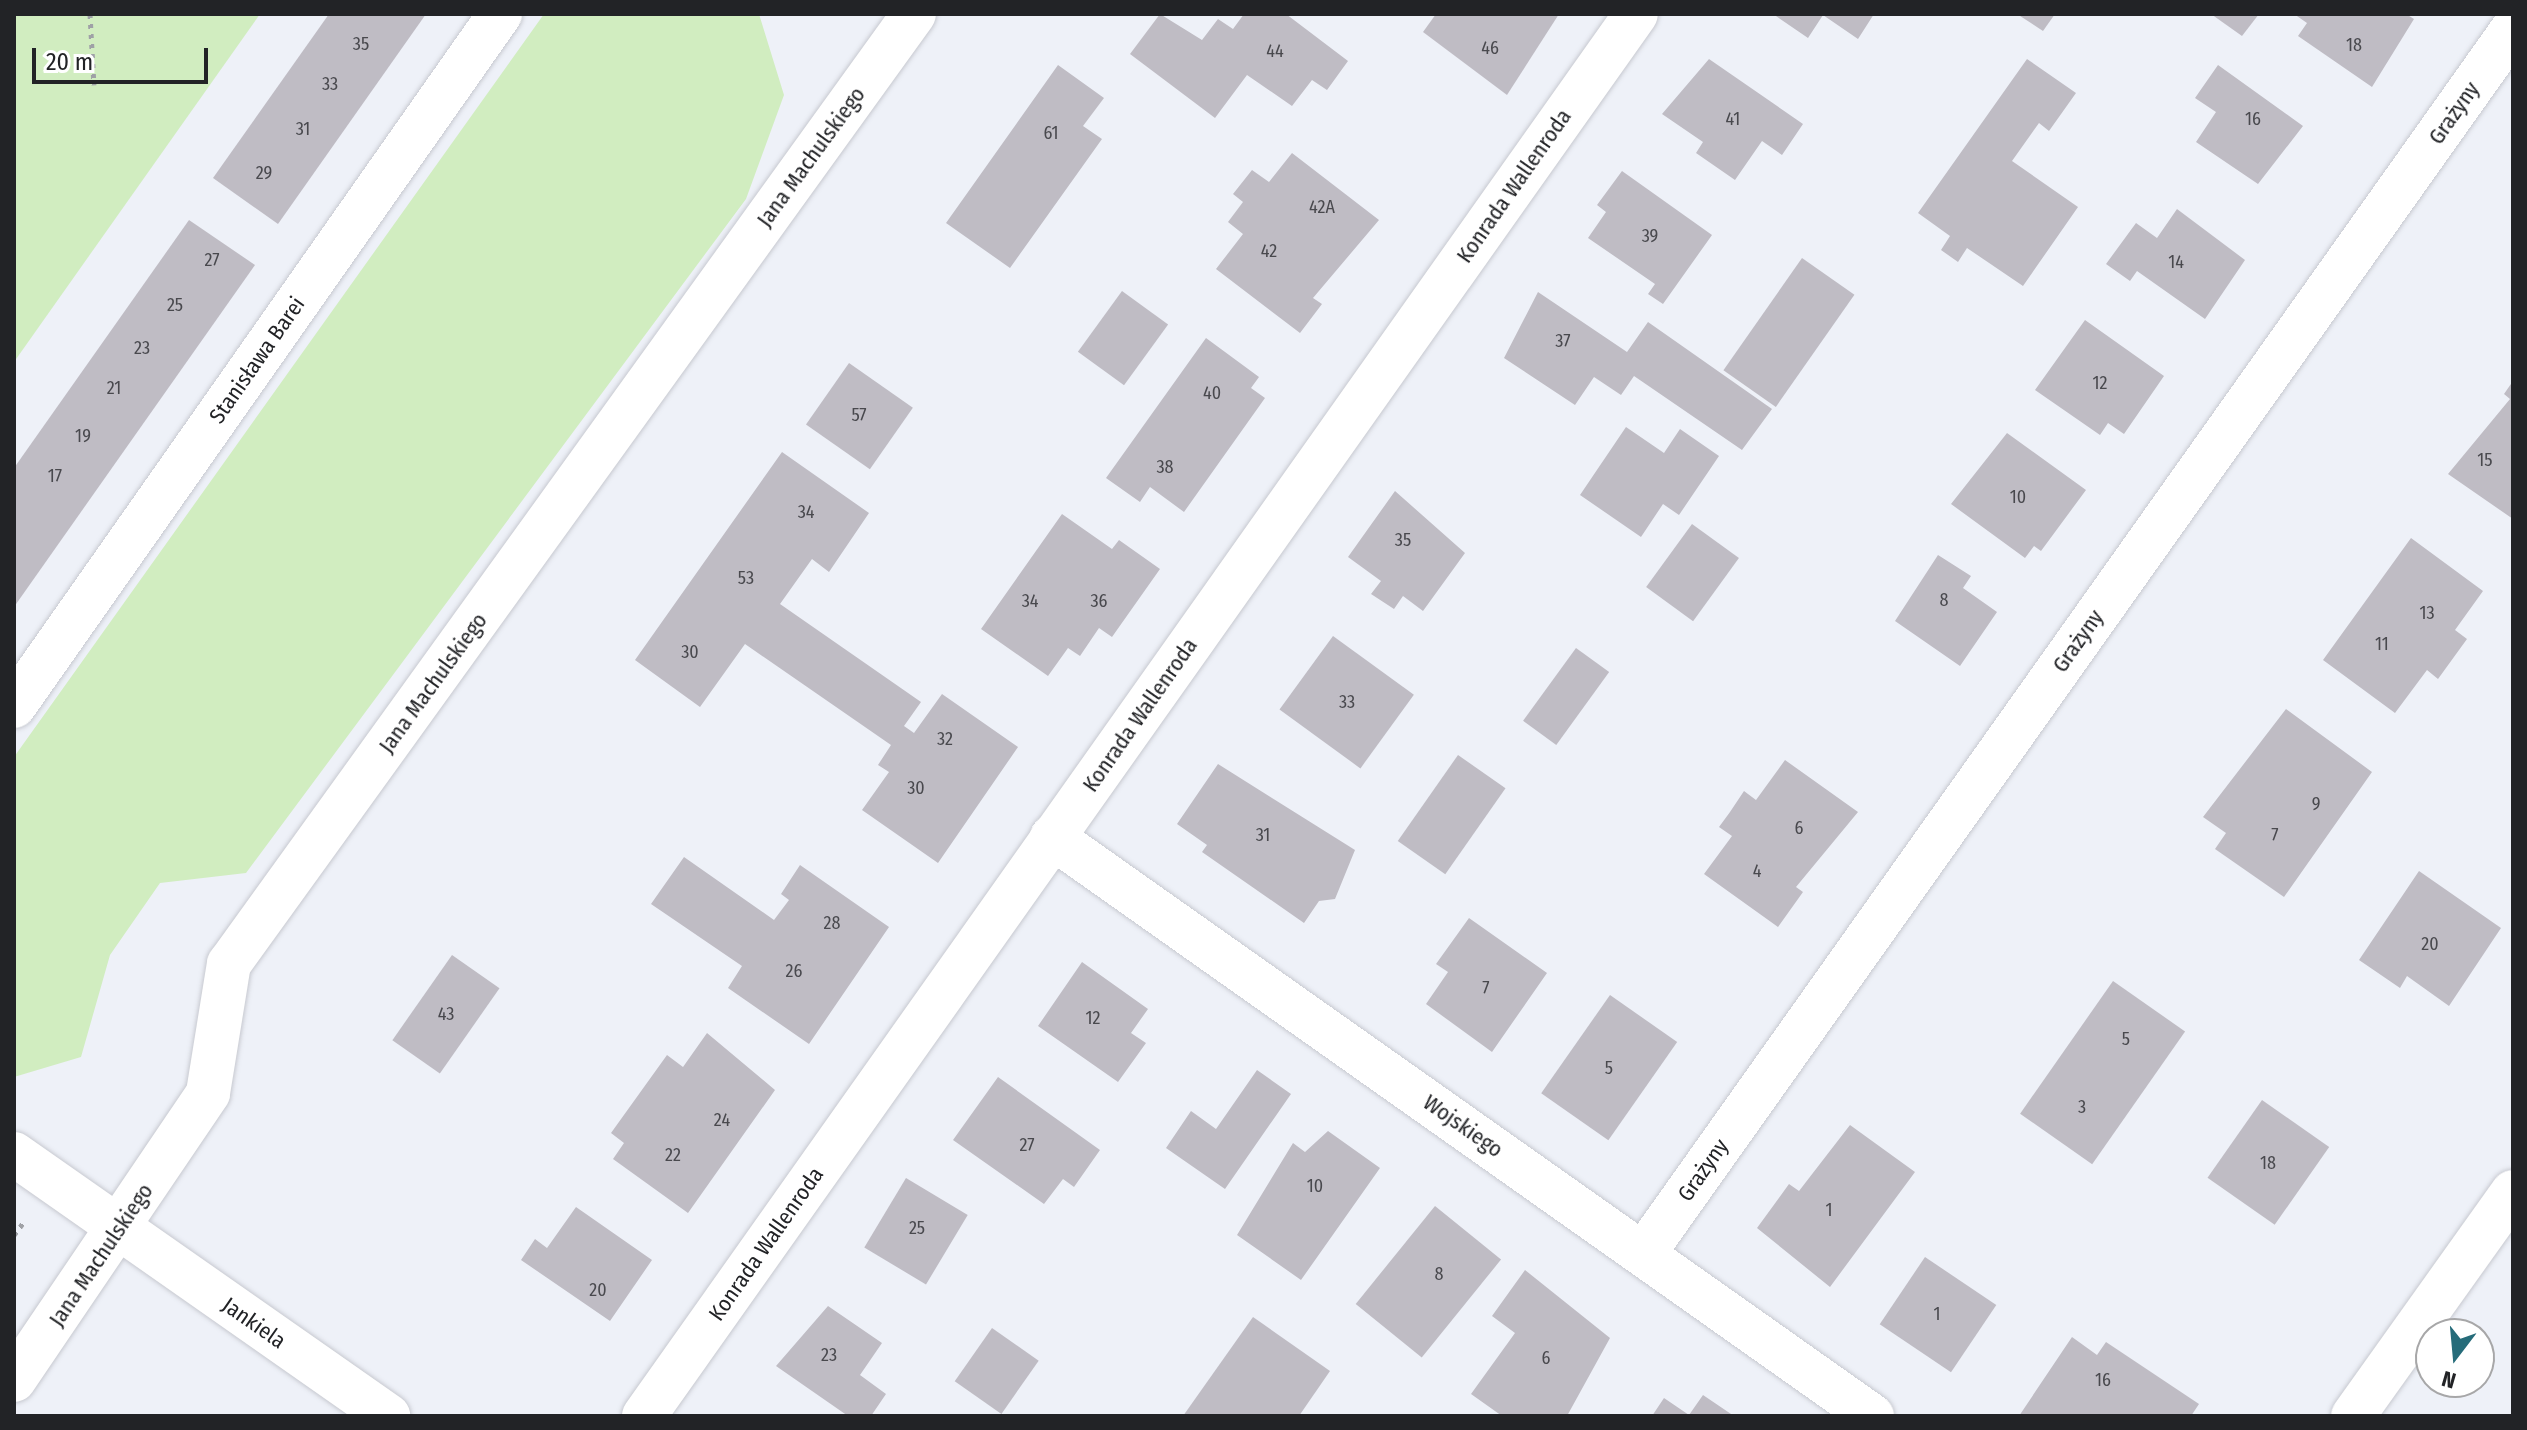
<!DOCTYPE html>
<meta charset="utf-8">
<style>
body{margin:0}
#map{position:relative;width:2527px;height:1430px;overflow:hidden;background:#eef1f8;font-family:"Fira Sans Condensed",sans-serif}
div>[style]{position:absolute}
.green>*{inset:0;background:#d1edc0}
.building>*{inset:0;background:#bfbcc4;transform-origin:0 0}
.path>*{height:5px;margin-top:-2.5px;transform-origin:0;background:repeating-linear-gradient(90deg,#9fa1a6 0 4px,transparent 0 10px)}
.roads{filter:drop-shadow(0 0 2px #c7c9d0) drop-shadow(0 0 2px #c7c9d0)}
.street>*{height:44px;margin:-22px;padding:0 22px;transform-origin:22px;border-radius:22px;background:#fff}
span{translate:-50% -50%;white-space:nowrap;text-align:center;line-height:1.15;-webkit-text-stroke:8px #fff;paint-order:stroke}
.number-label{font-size:18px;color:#49494e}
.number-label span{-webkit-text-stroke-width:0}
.street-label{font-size:22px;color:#222326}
.frame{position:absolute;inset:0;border:16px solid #222326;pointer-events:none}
.north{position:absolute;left:2415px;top:1318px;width:80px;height:80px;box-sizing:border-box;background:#fff;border:2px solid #a7a7a8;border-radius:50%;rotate:196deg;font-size:22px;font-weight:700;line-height:32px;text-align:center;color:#222326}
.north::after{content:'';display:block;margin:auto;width:28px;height:36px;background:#266c7a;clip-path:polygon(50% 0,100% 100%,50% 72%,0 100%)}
.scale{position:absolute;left:32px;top:48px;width:176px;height:36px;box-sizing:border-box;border:4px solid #222326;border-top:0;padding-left:10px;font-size:24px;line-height:28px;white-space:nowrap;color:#222326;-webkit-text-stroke:6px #fff;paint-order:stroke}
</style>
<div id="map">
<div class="green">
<i style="clip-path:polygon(14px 14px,260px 14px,14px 362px)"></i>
<i style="clip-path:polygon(544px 14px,759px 14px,784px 95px,746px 199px,246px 873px,160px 883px,110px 955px,81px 1057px,14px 1077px,14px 757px)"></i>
</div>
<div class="building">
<i style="clip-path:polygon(329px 14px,426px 14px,278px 224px,213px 178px)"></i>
<i style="clip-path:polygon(1160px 14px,1202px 40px,1218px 19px,1233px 29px,1244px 14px,1286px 14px,1348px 61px,1327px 90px,1312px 80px,1292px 106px,1247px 75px,1215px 118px,1130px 54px)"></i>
<i style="clip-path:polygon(1436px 14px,1559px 14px,1507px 95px,1423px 32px)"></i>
<i style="clip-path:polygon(1773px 14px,1874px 14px,1858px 39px,1823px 15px,1808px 38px)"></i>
<i style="clip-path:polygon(2017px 14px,2055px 14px,2043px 31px)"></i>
<i style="clip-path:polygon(2211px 14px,2259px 14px,2242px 36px)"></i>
<i style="clip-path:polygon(2294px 14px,2406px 14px,2414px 19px,2372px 87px,2298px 36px,2307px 23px)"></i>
<i style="clip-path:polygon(1709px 59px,1803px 124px,1782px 155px,1762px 141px,1735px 180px,1696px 153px,1703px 142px,1662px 114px)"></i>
<i style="clip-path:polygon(2027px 59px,2076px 93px,2049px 131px,2039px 123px,2012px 161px,2078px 207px,2023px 286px,1967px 248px,1958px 262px,1941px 250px,1950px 236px,1918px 213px)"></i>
<i style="clip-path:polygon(1058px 65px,1104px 98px,1083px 126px,1102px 139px,1010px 268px,946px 223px)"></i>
<i style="clip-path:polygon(2218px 65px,2303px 126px,2258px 184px,2196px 142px,2216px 112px,2195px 98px)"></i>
<i style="clip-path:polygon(1292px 153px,1379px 220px,1313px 298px,1322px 304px,1300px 333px,1216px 269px,1243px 234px,1228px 222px,1243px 202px,1233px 194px,1252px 170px,1269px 182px)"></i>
<i style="clip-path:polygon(1622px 171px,1712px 235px,1663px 304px,1648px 294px,1655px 284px,1588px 238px,1606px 212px,1597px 205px)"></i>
<i style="clip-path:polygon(2177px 209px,2245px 260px,2205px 319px,2137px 271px,2130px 281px,2106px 264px,2136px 223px,2157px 238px)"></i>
<i style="clip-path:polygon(189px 220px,255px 265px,14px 607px,14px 468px)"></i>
<i style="left:1802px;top:258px;width:64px;height:137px;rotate:35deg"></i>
<i style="left:1122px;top:291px;width:57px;height:75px;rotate:36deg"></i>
<i style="clip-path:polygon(1538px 292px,1627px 352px,1648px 322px,1772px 409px,1742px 450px,1634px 376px,1621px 395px,1594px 377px,1575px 405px,1504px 358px)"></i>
<i style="clip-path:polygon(2085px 320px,2164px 376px,2124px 434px,2108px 423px,2100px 435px,2035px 390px)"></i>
<i style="clip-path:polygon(1206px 338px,1259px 377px,1251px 388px,1265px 398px,1184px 512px,1150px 487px,1140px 502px,1106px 478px)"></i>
<i style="left:849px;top:363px;width:78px;height:75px;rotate:35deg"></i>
<i style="clip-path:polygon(2513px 381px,2513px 519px,2448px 474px,2510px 399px,2504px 394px)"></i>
<i style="clip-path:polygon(1626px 427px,1664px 453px,1680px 429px,1719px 456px,1679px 515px,1663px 504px,1641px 537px,1580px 495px)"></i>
<i style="clip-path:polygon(2007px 433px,2086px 490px,2041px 551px,2034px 546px,2025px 558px,1951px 504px)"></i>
<i style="clip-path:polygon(782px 452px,869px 513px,829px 572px,812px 559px,780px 604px,921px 702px,904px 726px,914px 733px,942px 694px,1018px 747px,938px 863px,862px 810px,889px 772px,878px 765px,891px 745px,745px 644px,700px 707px,635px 660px)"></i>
<i style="clip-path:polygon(1395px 491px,1465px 553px,1423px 611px,1403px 596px,1394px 609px,1371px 594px,1381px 581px,1348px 557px)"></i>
<i style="clip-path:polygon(1062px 514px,1112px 549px,1119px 540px,1160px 569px,1112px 637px,1099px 628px,1080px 656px,1068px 648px,1048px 676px,981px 629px)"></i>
<i style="left:1692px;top:524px;width:58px;height:78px;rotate:36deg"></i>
<i style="clip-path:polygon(2411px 538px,2483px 591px,2455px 630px,2467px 639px,2438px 679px,2427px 670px,2395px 713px,2323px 660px)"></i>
<i style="clip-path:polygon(1938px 555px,1971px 576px,1963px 588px,1997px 612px,1960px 666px,1895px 621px)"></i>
<i style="left:1333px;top:636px;width:100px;height:91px;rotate:36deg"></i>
<i style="left:1576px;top:648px;width:41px;height:90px;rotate:36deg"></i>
<i style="clip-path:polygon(2286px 709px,2372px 772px,2284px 897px,2215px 849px,2226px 833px,2203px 817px)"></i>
<i style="left:1458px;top:755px;width:58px;height:105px;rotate:35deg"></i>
<i style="clip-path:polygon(1785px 760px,1858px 812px,1796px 887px,1803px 892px,1778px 927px,1704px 874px,1732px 836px,1719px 827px,1730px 812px,1744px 791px,1756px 800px)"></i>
<i style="clip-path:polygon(1218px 764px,1355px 850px,1335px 899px,1319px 901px,1304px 923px,1202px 852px,1207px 845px,1177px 824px)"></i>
<i style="clip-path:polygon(684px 857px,774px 920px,789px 900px,781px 894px,800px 865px,889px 927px,809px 1044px,728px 988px,742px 966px,651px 904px)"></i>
<i style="clip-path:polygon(2419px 871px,2501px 928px,2449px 1006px,2407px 976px,2400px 988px,2359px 960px)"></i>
<i style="clip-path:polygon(1469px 918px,1547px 973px,1492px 1052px,1426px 1004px,1448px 972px,1436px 964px)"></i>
<i style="left:452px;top:955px;width:58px;height:104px;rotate:35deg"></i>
<i style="clip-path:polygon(1082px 962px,1148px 1009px,1131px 1033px,1146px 1043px,1118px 1082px,1038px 1026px)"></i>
<i style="left:2113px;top:981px;width:88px;height:162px;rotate:35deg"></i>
<i style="left:1610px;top:995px;width:82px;height:120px;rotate:35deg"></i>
<i style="clip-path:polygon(707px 1033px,775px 1090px,688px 1213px,613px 1159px,624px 1143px,611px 1133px,667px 1055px,683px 1067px)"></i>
<i style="clip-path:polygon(1257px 1070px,1291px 1094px,1225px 1189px,1166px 1148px,1191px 1111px,1216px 1129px)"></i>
<i style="clip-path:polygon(998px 1077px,1100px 1150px,1074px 1187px,1063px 1179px,1044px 1204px,953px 1140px)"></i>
<i style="left:2262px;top:1100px;width:82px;height:95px;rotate:35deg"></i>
<i style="clip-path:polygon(1850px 1125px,1915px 1172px,1830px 1287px,1757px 1228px,1789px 1184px,1799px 1191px)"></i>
<i style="clip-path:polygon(1328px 1131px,1380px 1168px,1301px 1280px,1237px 1235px,1293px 1143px,1305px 1152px)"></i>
<i style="left:906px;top:1178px;width:72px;height:81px;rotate:31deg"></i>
<i style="left:1435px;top:1206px;width:85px;height:126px;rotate:39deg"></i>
<i style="clip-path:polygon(576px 1207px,652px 1260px,610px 1321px,521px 1260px,535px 1239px,547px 1248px)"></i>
<i style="left:1925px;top:1257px;width:86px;height:81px;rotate:34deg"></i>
<i style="clip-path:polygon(1525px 1270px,1610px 1338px,1567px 1416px,1502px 1416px,1471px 1394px,1515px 1333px,1492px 1316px)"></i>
<i style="clip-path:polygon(828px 1306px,882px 1343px,860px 1375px,886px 1394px,871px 1416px,848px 1416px,776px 1366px)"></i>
<i style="clip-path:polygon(1253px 1317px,1330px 1371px,1299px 1416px,1183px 1416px)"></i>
<i style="left:992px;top:1328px;width:57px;height:65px;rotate:35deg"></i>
<i style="clip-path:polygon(2072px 1337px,2097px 1355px,2106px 1342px,2199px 1404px,2191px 1416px,2019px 1416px)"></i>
<i style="clip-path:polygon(1703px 1395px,1734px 1416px,1652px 1416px,1664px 1398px,1689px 1415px)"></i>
</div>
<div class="path">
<i style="left:90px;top:14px;width:71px;rotate:86.8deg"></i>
<i style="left:14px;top:1235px;width:15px;rotate:-53deg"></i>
</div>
<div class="roads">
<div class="street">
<i style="left:14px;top:706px;width:846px;rotate:-54.92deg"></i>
<i style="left:1052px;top:837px;width:1004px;rotate:35.23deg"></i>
<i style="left:14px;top:1154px;width:457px;rotate:35deg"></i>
<i style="left:1644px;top:1253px;width:1501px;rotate:-54.63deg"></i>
<i style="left:14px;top:1380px;width:346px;rotate:-55.9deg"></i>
<i style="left:208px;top:1093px;width:131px;rotate:-80.8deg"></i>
<i style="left:229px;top:964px;width:1171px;rotate:-54.21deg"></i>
<i style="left:644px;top:1416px;width:1717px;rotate:-54.72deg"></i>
<i style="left:2353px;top:1416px;width:275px;rotate:-54.5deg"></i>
</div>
</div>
<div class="number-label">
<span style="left:361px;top:44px">35</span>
<span style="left:2354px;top:45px">18</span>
<span style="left:1490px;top:48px">46</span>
<span style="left:1275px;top:51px">44</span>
<span style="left:330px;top:84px">33</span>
<span style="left:1733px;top:119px">41</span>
<span style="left:2253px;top:119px">16</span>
<span style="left:303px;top:129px">31</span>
<span style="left:1051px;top:133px">61</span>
<span style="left:264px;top:173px">29</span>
<span style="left:1322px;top:207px">42A</span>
<span style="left:1650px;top:236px">39</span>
<span style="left:1269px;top:251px">42</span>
<span style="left:212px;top:260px">27</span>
<span style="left:2176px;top:262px">14</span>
<span style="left:175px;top:305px">25</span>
<span style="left:1563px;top:341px">37</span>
<span style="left:142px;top:348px">23</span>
<span style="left:2100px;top:383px">12</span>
<span style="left:114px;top:388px">21</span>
<span style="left:1212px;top:393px">40</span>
<span style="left:859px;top:415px">57</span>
<span style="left:83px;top:436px">19</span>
<span style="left:2485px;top:460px">15</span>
<span style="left:1165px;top:467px">38</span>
<span style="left:55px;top:476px">17</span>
<span style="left:2018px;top:497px">10</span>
<span style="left:806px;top:512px">34</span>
<span style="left:1403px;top:540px">35</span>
<span style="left:746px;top:578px">53</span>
<span style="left:1944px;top:600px">8</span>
<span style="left:1030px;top:601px">34</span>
<span style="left:1099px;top:601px">36</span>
<span style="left:2427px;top:613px">13</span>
<span style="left:2382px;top:644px">11</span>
<span style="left:690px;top:652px">30</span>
<span style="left:1347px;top:702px">33</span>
<span style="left:945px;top:739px">32</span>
<span style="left:916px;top:788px">30</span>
<span style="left:2316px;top:804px">9</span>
<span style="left:1799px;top:828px">6</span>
<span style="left:1263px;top:835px">31</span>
<span style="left:2275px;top:835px">7</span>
<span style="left:1757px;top:871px">4</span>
<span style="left:832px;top:923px">28</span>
<span style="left:2430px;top:944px">20</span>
<span style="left:794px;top:971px">26</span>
<span style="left:1486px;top:988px">7</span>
<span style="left:446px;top:1014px">43</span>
<span style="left:1093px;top:1018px">12</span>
<span style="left:2126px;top:1039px">5</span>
<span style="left:1609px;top:1068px">5</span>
<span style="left:2082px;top:1107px">3</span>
<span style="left:722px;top:1120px">24</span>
<span style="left:1027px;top:1145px">27</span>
<span style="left:673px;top:1155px">22</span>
<span style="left:2268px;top:1163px">18</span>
<span style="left:1315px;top:1186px">10</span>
<span style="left:1829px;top:1210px">1</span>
<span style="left:917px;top:1228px">25</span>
<span style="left:1439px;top:1274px">8</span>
<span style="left:598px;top:1290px">20</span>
<span style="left:1937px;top:1314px">1</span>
<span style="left:829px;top:1355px">23</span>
<span style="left:1546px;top:1358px">6</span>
<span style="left:2103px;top:1380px">16</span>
</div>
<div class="street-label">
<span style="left:2454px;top:113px;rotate:-55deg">Grażyny</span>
<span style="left:811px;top:157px;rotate:-54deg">Jana Machulskiego</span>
<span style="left:1514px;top:186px;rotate:-55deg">Konrada Wallenroda</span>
<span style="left:257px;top:360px;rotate:-55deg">Stanisława Barei</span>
<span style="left:2078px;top:641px;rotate:-55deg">Grażyny</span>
<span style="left:433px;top:683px;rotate:-54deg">Jana Machulskiego</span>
<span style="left:1140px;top:715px;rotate:-55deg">Konrada Wallenroda</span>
<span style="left:1463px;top:1126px;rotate:35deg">Wojskiego</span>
<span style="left:1703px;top:1170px;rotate:-55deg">Grażyny</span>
<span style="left:766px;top:1244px;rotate:-55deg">Konrada Wallenroda</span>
<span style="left:101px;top:1255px;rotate:-56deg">Jana Machulskiego</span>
<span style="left:254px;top:1323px;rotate:35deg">Jankiela</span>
</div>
<div class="frame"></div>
<div class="north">N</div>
<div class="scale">20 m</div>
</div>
